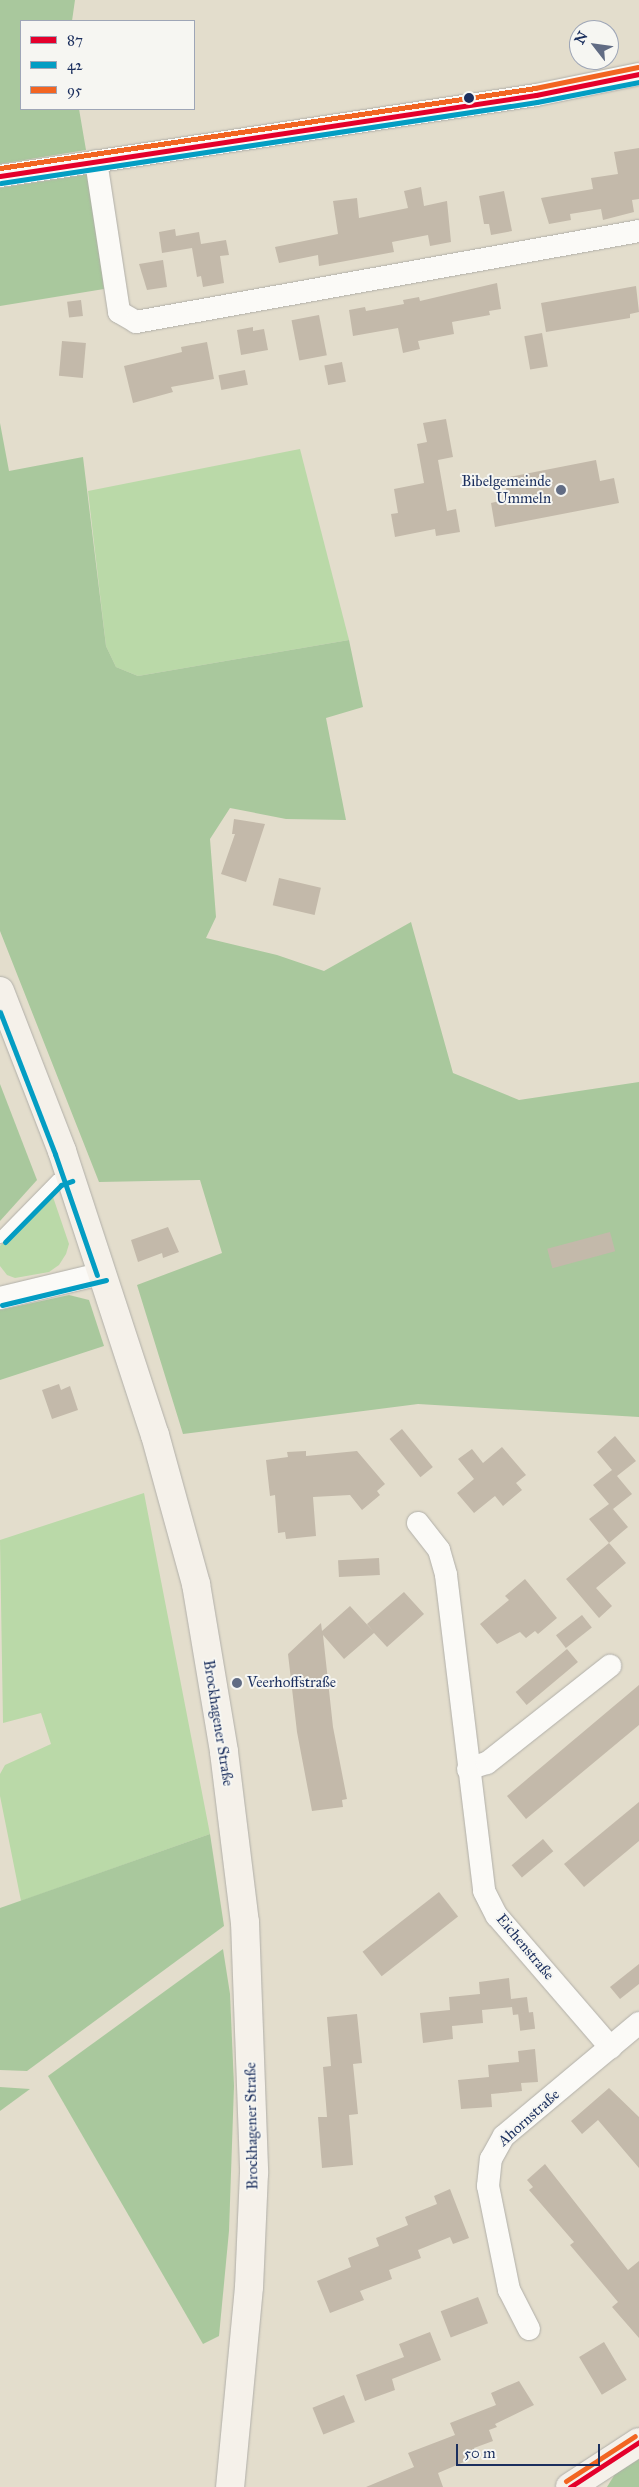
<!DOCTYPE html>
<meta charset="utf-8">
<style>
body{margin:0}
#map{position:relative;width:639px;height:2487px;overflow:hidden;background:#e3ddcc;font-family:"IM FELL Great Primer",serif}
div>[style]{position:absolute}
.green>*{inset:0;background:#bad9a8}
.forest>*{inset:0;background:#a9c89d}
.building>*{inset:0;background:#c3b9aa;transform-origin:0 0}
.roads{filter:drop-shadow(0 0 1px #b1afa9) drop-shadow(0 0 1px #b1afa9)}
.lane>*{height:11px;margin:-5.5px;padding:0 5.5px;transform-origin:5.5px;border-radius:5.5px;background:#fbfaf7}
.street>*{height:22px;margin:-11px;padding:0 11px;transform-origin:11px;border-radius:11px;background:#fbfaf7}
.secondary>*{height:28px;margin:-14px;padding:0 14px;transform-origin:14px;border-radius:14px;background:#f5f1ea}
.bus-1>*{height:5px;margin:-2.5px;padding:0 2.5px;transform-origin:2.5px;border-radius:2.5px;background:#e4002b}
.bus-2>*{height:5px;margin:-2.5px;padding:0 2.5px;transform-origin:2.5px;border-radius:2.5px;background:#039dc3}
.bus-3>*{height:5px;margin:-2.5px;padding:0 2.5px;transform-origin:2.5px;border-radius:2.5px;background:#f26522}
.dots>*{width:14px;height:14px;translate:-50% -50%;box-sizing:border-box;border:2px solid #f6f6f2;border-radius:50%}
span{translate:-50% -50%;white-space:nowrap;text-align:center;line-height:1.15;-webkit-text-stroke:4px #f6f6f2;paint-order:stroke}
.poi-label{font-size:15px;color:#1b2f5e}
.right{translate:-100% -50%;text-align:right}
.left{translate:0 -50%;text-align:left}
.street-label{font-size:15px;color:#1b2f5e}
.legend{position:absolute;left:20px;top:20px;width:175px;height:90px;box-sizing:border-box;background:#f6f6f2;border:1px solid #9ea6b7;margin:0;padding:6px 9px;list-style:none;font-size:15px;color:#1b2f5e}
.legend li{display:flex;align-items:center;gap:10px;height:25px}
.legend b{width:25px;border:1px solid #9ea6b7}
.north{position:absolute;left:569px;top:20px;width:50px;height:50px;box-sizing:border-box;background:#f6f6f2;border:1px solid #9ea6b7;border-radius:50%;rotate:300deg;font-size:14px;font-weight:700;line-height:20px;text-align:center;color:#1b2f5e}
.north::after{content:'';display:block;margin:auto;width:18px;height:22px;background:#616c84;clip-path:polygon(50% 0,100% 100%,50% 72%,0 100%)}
.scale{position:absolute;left:456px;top:2444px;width:144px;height:22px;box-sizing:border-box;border:2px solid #1b2f5e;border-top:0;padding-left:6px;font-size:15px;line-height:18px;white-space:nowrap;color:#1b2f5e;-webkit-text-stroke:4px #f6f6f2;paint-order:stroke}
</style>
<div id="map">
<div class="green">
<i style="clip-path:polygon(300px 449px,349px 640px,138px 676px,116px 667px,106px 646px,88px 491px)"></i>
<i style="clip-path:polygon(53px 1197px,69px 1244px,66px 1254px,59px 1265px,49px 1272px,15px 1278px,7px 1275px,0 1266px,0 1246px,44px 1200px)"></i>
<i style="clip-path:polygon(144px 1493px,210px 1834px,21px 1901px,0 1796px,0 1774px,5px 1765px,51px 1744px,41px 1713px,3px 1723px,0 1540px)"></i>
</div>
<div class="forest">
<i style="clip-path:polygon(0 0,75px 0,72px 21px,21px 21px,21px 109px,79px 109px,86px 150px,0 164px)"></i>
<i style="clip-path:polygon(90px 174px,104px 289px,0 306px,0 188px)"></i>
<i style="clip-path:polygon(0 423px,9px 471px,83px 457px,106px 646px,116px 667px,138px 676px,349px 640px,363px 707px,326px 718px,346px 820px,286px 819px,230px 808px,210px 839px,216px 917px,206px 938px,277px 955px,324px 971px,411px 922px,453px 1073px,519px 1100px,639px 1082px,639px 1417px,418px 1404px,183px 1434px,137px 1285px,222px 1253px,200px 1180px,99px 1182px,0 931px)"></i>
<i style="clip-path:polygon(0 1084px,37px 1180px,0 1221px)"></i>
<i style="clip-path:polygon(69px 1295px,89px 1300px,104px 1346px,0 1380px,0 1310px)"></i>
<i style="clip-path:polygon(210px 1834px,224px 1926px,27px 2071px,0 2070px,0 1908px)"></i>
<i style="clip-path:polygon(223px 1949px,230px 1994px,234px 2086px,229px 2231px,219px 2336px,203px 2344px,48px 2076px)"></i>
<i style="clip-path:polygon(0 2087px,30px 2089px,0 2111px)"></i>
<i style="clip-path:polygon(639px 2459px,639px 2487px,607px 2487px,615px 2474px)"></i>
</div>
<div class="building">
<i style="clip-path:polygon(639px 148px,639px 199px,632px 200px,634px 212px,603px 220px,601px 209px,570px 214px,571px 220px,549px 224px,541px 198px,593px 189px,591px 178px,618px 174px,614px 152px)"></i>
<i style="clip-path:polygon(421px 187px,424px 206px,447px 201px,451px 242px,430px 246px,428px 235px,392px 242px,394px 252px,319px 266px,318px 255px,279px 263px,275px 247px,338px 234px,333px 201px,357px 198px,359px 218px,408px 208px,404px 191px)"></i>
<i style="clip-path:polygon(504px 191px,512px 231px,491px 235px,489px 224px,484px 224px,479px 196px)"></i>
<i style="clip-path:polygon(175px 229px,176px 236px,199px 232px,201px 244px,226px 240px,229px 255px,220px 256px,224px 283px,203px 287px,201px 276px,197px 277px,192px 248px,162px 253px,159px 232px)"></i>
<i style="clip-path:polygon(163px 260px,167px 287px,147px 290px,139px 264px)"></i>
<i style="clip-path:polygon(497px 283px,501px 309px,489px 311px,490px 315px,452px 322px,454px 334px,418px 341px,420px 349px,403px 353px,398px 328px,353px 336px,349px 310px,365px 307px,366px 311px,404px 304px,403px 300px,419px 297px,420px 301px)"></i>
<i style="clip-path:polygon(636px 286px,639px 312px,630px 314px,630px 318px,546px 332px,541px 303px)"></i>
<i style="left:81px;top:300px;width:16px;height:14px;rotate:83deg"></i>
<i style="left:319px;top:315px;width:41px;height:28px;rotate:79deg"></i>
<i style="clip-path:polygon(253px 327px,253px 331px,264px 329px,268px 350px,241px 355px,237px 330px)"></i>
<i style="left:542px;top:333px;width:34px;height:18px;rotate:80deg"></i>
<i style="left:62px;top:341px;width:24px;height:35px;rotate:5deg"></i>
<i style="clip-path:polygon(207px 342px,214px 379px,171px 387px,173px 392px,133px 403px,124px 366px,182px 352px,181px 347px)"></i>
<i style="left:342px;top:362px;width:20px;height:18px;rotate:79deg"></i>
<i style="left:245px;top:370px;width:15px;height:27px;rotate:79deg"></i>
<i style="clip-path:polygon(446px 419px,453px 457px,438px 460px,447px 511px,456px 509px,460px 532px,436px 536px,435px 529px,395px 537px,391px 514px,398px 513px,394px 489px,424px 483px,417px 444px,427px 442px,423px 423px)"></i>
<i style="clip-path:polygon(596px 460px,600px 481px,614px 478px,619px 503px,495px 527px,491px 503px,508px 499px,504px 478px)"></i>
<i style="clip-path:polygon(234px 819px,265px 824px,246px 882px,221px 874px,235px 834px,232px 834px)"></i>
<i style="left:279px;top:878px;width:43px;height:28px;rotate:13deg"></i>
<i style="clip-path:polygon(168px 1227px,179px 1252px,163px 1258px,162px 1253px,138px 1262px,131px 1240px)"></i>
<i style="left:610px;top:1232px;width:20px;height:65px;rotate:75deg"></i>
<i style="clip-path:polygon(59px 1384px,61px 1390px,70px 1386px,78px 1410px,52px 1419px,42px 1390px)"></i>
<i style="left:402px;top:1429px;width:49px;height:16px;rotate:51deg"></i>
<i style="clip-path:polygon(615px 1436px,636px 1461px,617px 1476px,632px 1494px,613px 1509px,628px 1527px,609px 1543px,589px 1519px,609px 1504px,593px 1485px,612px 1470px,597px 1452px)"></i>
<i style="clip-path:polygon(502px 1447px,526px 1475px,516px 1483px,522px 1490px,503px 1506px,495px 1496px,474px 1513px,457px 1493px,474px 1479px,458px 1459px,472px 1449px,483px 1463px)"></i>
<i style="clip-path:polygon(306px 1451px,306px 1456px,357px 1451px,385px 1484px,377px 1491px,380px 1495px,362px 1510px,350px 1495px,313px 1497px,316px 1536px,286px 1539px,285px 1532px,278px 1533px,275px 1495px,270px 1496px,266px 1460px,288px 1457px,287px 1452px)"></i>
<i style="clip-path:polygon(609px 1543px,626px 1563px,596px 1588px,612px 1606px,599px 1618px,566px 1579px)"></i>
<i style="left:379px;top:1558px;width:17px;height:41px;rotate:87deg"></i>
<i style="clip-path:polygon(525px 1579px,557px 1618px,538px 1634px,535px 1631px,526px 1638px,520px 1632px,497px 1644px,480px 1624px,509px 1600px,505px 1596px)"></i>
<i style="clip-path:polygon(404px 1592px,424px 1614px,387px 1647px,374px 1633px,344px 1659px,323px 1635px,333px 1727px,347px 1799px,342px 1800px,343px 1807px,312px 1811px,297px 1732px,288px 1654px,321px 1623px,322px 1631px,350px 1606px,373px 1631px,367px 1624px)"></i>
<i style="left:582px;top:1615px;width:16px;height:33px;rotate:52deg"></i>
<i style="left:567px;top:1649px;width:17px;height:67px;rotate:50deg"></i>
<i style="clip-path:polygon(639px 1685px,639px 1725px,526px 1819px,507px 1796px)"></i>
<i style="clip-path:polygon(639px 1802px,639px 1841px,584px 1887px,564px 1864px)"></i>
<i style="left:543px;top:1839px;width:16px;height:41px;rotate:50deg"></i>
<i style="left:439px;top:1892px;width:31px;height:97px;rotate:52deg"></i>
<i style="clip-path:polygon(639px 1964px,639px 1984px,620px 1999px,610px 1987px)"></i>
<i style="clip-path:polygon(509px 1978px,511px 1999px,527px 1997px,529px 2013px,513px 2015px,512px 2007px,482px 2010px,483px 2023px,452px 2026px,453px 2039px,423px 2043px,420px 2013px,450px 2010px,449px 1997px,480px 1994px,479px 1982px)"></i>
<i style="left:533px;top:2012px;width:17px;height:15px;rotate:83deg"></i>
<i style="clip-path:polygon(357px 2014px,362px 2063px,353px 2064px,358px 2114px,349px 2115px,353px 2165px,322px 2168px,318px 2117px,327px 2117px,323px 2067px,331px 2066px,327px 2017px)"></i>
<i style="clip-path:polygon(535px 2049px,538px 2082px,521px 2083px,522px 2091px,491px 2094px,492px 2107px,461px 2109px,458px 2080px,489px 2077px,488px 2065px,519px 2062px,518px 2051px)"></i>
<i style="clip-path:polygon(609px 2088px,639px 2117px,639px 2168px,598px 2120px,582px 2134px,571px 2121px)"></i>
<i style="clip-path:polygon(545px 2164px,628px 2270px,639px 2261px,639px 2338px,612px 2307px,618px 2302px,570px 2245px,574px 2242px,529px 2190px,533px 2187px,527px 2180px)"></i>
<i style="clip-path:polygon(450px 2189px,469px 2238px,453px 2244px,450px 2237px,418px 2250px,421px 2258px,389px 2270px,392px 2279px,360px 2291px,364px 2300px,330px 2313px,317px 2281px,351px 2267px,348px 2258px,379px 2246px,376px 2238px,408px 2225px,405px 2217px,437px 2204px,434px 2196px)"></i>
<i style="left:478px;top:2297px;width:28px;height:40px;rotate:69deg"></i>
<i style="clip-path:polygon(430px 2332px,441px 2360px,392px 2379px,395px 2390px,365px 2401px,356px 2375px,404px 2357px,399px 2344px)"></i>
<i style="left:604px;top:2342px;width:44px;height:29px;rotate:59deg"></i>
<i style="clip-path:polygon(519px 2381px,534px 2405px,495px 2424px,497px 2427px,489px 2430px,493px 2441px,474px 2448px,478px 2456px,438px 2473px,443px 2487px,366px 2487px,414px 2467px,408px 2453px,455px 2435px,450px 2423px,496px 2405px,491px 2393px)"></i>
<i style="left:344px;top:2395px;width:29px;height:34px;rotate:68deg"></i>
</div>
<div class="roads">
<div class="lane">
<i style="left:0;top:1237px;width:81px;rotate:-45.5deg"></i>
<i style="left:57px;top:1179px;width:13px;rotate:-23deg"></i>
</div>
<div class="street">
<i style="left:96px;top:161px;width:153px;rotate:81.3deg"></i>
<i style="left:119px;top:312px;width:20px;rotate:30deg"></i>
<i style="left:136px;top:322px;width:511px;rotate:-10.25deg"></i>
<i style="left:0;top:176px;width:542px;rotate:-8.59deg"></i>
<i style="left:536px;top:95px;width:105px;rotate:-11.5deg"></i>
<i style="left:0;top:1298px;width:107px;rotate:-13.5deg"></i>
<i style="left:418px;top:1523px;width:34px;rotate:52deg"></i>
<i style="left:439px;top:1550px;width:26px;rotate:74deg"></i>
<i style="left:446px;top:1575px;width:318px;rotate:83.1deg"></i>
<i style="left:484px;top:1891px;width:28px;rotate:63deg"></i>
<i style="left:497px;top:1916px;width:174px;rotate:49.2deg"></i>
<i style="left:468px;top:1769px;width:20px;rotate:-18deg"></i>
<i style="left:487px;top:1763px;width:157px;rotate:-38.3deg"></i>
<i style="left:529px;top:2329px;width:44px;rotate:-117.1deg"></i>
<i style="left:509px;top:2290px;width:106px;rotate:-101.4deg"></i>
<i style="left:488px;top:2186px;width:27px;rotate:-84deg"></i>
<i style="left:491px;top:2159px;width:26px;rotate:-61deg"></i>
<i style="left:504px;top:2136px;width:176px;rotate:-39.9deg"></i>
</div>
<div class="secondary">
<i style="left:0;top:991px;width:172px;rotate:68.8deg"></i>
<i style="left:62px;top:1151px;width:299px;rotate:71.9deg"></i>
<i style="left:155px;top:1435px;width:155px;rotate:74.6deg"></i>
<i style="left:196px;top:1584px;width:170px;rotate:80.5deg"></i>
<i style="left:224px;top:1752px;width:171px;rotate:83deg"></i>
<i style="left:245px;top:1922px;width:251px;rotate:87.9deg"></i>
<i style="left:254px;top:2173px;width:114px;rotate:92.5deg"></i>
<i style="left:249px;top:2287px;width:201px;rotate:95.4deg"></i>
<i style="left:570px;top:2487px;width:82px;rotate:-33.1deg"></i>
</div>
</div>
<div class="bus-1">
<i style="left:0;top:176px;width:542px;rotate:-8.59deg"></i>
<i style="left:536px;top:95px;width:105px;rotate:-11.5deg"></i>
<i style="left:570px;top:2487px;width:82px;rotate:-33.1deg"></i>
</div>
<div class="bus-2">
<i style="left:1px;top:183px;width:542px;rotate:-8.59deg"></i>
<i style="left:537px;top:102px;width:104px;rotate:-11.1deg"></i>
<i style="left:0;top:1012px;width:152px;rotate:68.8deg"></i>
<i style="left:55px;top:1154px;width:128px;rotate:70.9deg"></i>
<i style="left:5px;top:1242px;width:80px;rotate:-45.5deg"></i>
<i style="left:61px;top:1185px;width:12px;rotate:-20deg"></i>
<i style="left:2px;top:1305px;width:107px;rotate:-13.5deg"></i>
</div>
<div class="bus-3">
<i style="left:0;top:168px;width:541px;rotate:-8.5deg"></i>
<i style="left:535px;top:88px;width:105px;rotate:-11.5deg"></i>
<i style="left:566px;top:2481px;width:82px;rotate:-33.1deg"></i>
</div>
<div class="dots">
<i style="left:469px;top:98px;background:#1b2f5e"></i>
<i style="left:561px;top:490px;background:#616c84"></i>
<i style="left:237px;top:1683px;background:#616c84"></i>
</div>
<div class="poi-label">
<span class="right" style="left:551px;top:490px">Bibelgemeinde<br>Ummeln</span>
<span class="left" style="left:247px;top:1683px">Veerhoffstraße</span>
</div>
<div class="street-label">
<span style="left:218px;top:1723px;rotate:81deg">Brockhagener Straße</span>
<span style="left:525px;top:1947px;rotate:50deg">Eichenstraße</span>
<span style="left:529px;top:2118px;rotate:-42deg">Ahornstraße</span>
<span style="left:252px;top:2126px;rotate:-91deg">Brockhagener Straße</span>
</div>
<ul class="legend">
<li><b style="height:6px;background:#e4002b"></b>87</li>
<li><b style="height:6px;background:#039dc3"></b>42</li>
<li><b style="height:6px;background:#f26522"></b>95</li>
</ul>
<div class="north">N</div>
<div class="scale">50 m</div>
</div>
